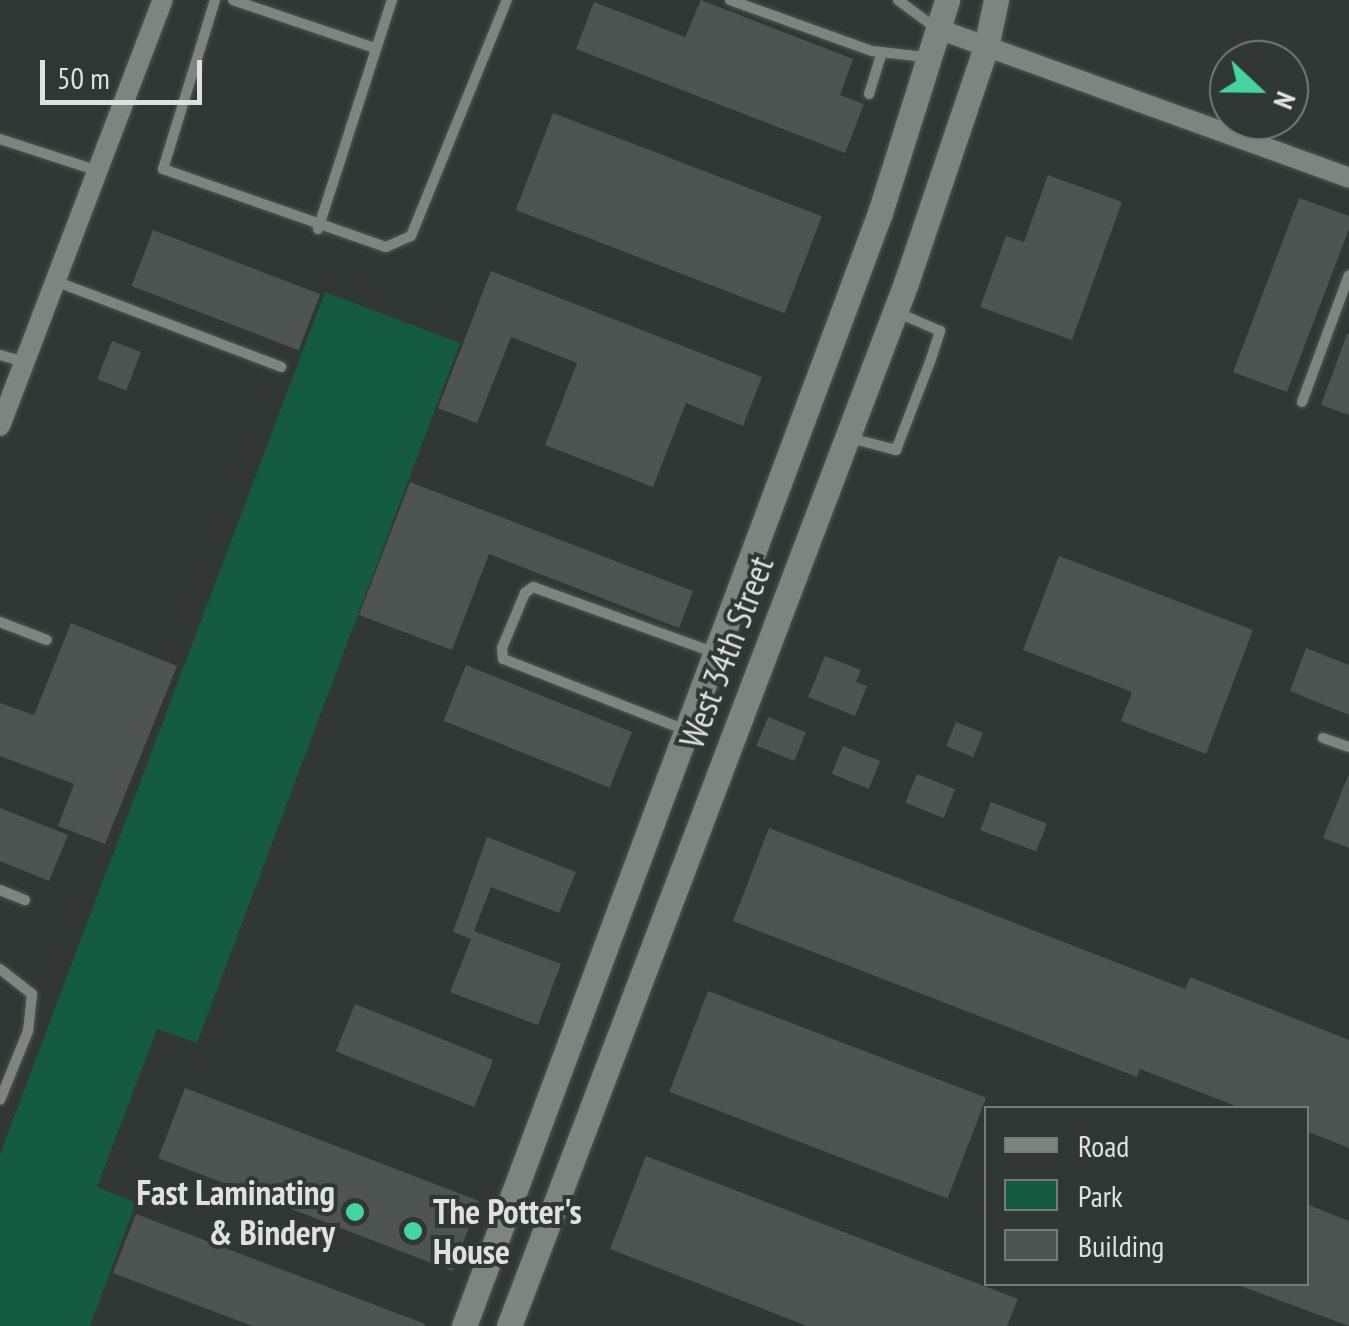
<!DOCTYPE html>
<style>
body{margin:0}
#map{position:relative;width:1349px;height:1326px;overflow:hidden;background:#313734;font-family:"PT Sans Narrow",sans-serif}
div>[style]{position:absolute}
.green>*{inset:0;background:#155b41}
.building>*{inset:0;background:#4e5451;transform-origin:0 0}
.roads{filter:drop-shadow(0 0 2px #505553) drop-shadow(0 0 2px #505553)}
.lane>*{height:10px;margin:-5px;padding:0 5px;transform-origin:5px;border-radius:5px;background:#7e8581}
.street>*{height:20px;margin:-10px;padding:0 10px;transform-origin:10px;border-radius:10px;background:#7e8581}
.secondary>*{height:25px;margin:-12.5px;padding:0 12.5px;transform-origin:12.5px;border-radius:12.5px;background:#7e8581}
.dots>*{width:28px;height:28px;translate:-50% -50%;box-sizing:border-box;border:5px solid #313734;border-radius:50%}
span{translate:-50% -50%;white-space:nowrap;text-align:center;line-height:1.15;-webkit-text-stroke:8px #313734;paint-order:stroke}
.street-label{font-size:35px;color:#dee1e0}
.poi-label{font-size:35px;color:#dee1e0;font-weight:700}
.right{translate:-100% -50%;text-align:right}
.left{translate:0 -50%;text-align:left}
.legend{position:absolute;left:984px;top:1106px;width:325px;height:180px;box-sizing:border-box;background:#313734;border:2px solid #767b79;margin:0;padding:12px 18px;list-style:none;font-size:30px;color:#dee1e0}
.legend li{display:flex;align-items:center;gap:20px;height:50px}
.legend b{width:50px;border:2px solid #767b79}
.north{position:absolute;left:1209px;top:40px;width:100px;height:100px;box-sizing:border-box;background:#313734;border:2px solid #767b79;border-radius:50%;rotate:112deg;font-size:28px;font-weight:700;line-height:40px;text-align:center;color:#dee1e0}
.north::after{content:'';display:block;margin:auto;width:35px;height:45px;background:#46d49e;clip-path:polygon(50% 0,100% 100%,50% 72%,0 100%)}
.scale{position:absolute;left:40px;top:60px;width:162px;height:45px;box-sizing:border-box;border:5px solid #dee1e0;border-top:0;padding-left:12px;font-size:30px;line-height:35px;white-space:nowrap;color:#dee1e0;-webkit-text-stroke:8px #313734;paint-order:stroke}
</style>
<div id="map">
<div class="green">
<i style="clip-path:polygon(325px 292px,460px 343px,197px 1043px,157px 1029px,97px 1187px,136px 1203px,90px 1326px,0 1326px,0 1154px)"></i>
</div>
<div class="building">
<i style="clip-path:polygon(701px 0,853px 59px,840px 95px,864px 104px,845px 153px,576px 49px,594px 2px,685px 37px)"></i>
<i style="left:553px;top:113px;width:288px;height:104px;rotate:21deg"></i>
<i style="clip-path:polygon(1048px 175px,1122px 202px,1072px 340px,980px 307px,1006px 236px,1024px 242px)"></i>
<i style="clip-path:polygon(1299px 198px,1349px 216px,1349px 229px,1287px 392px,1233px 372px)"></i>
<i style="left:153px;top:230px;width:179px;height:60px;rotate:21deg"></i>
<i style="clip-path:polygon(491px 271px,762px 377px,743px 426px,686px 403px,653px 487px,545px 445px,577px 363px,511px 337px,477px 423px,438px 408px)"></i>
<i style="clip-path:polygon(1347px 334px,1349px 334px,1349px 415px,1321px 405px)"></i>
<i style="left:112px;top:341px;width:31px;height:41px;rotate:21deg"></i>
<i style="clip-path:polygon(410px 482px,693px 591px,679px 628px,489px 554px,452px 650px,359px 615px)"></i>
<i style="clip-path:polygon(1059px 556px,1253px 630px,1206px 754px,1121px 721px,1132px 692px,1023px 650px)"></i>
<i style="clip-path:polygon(71px 623px,177px 666px,105px 844px,58px 826px,74px 784px,0 756px,0 703px,34px 715px)"></i>
<i style="clip-path:polygon(1306px 648px,1349px 665px,1349px 715px,1290px 691px)"></i>
<i style="clip-path:polygon(825px 656px,861px 670px,856px 682px,867px 686px,855px 716px,808px 697px)"></i>
<i style="left:466px;top:665px;width:179px;height:60px;rotate:22deg"></i>
<i style="left:768px;top:717px;width:41px;height:31px;rotate:22deg"></i>
<i style="left:956px;top:722px;width:29px;height:26px;rotate:22deg"></i>
<i style="left:843px;top:746px;width:40px;height:30px;rotate:22deg"></i>
<i style="left:917px;top:774px;width:41px;height:31px;rotate:22deg"></i>
<i style="clip-path:polygon(1348px 776px,1349px 776px,1349px 848px,1323px 838px)"></i>
<i style="left:991px;top:802px;width:60px;height:30px;rotate:21deg"></i>
<i style="clip-path:polygon(0 808px,68px 835px,49px 881px,0 861px)"></i>
<i style="clip-path:polygon(769px 828px,1185px 989px,1190px 977px,1349px 1040px,1349px 1148px,1306px 1131px,1306px 1108px,1241px 1108px,1140px 1069px,1137px 1077px,733px 921px)"></i>
<i style="clip-path:polygon(487px 837px,576px 872px,559px 913px,491px 887px,474px 931px,561px 964px,538px 1025px,450px 992px,471px 939px,453px 932px)"></i>
<i style="left:708px;top:991px;width:298px;height:108px;rotate:21deg"></i>
<i style="left:355px;top:1004px;width:149px;height:51px;rotate:22deg"></i>
<i style="left:185px;top:1088px;width:315px;height:75px;rotate:21deg"></i>
<i style="clip-path:polygon(646px 1156px,1018px 1299px,1007px 1326px,807px 1326px,610px 1249px)"></i>
<i style="clip-path:polygon(1306px 1204px,1349px 1221px,1349px 1326px,1238px 1285px,1306px 1284px)"></i>
<i style="clip-path:polygon(136px 1214px,425px 1324px,425px 1326px,252px 1326px,113px 1273px)"></i>
</div>
<div class="roads">
<div class="lane">
<i style="left:215px;top:0;width:177px;rotate:107.1deg"></i>
<i style="left:163px;top:169px;width:236px;rotate:19.3deg"></i>
<i style="left:386px;top:247px;width:27px;rotate:-24deg"></i>
<i style="left:411px;top:236px;width:255px;rotate:-67.9deg"></i>
<i style="left:233px;top:0;width:150px;rotate:18.7deg"></i>
<i style="left:730px;top:0;width:151px;rotate:19.8deg"></i>
<i style="left:872px;top:51px;width:53px;rotate:6.5deg"></i>
<i style="left:898px;top:0;width:49px;rotate:36.6deg"></i>
<i style="left:869px;top:94px;width:44px;rotate:-72.8deg"></i>
<i style="left:0;top:139px;width:100px;rotate:18.1deg"></i>
<i style="left:318px;top:229px;width:241px;rotate:-72.1deg"></i>
<i style="left:55px;top:281px;width:242px;rotate:20.8deg"></i>
<i style="left:0;top:355px;width:25px;rotate:16deg"></i>
<i style="left:1302px;top:402px;width:135px;rotate:-69.7deg"></i>
<i style="left:850px;top:438px;width:48px;rotate:14.6deg"></i>
<i style="left:896px;top:450px;width:94px;rotate:-68.9deg"></i>
<i style="left:930px;top:362px;width:33px;rotate:-72deg"></i>
<i style="left:940px;top:331px;width:48px;rotate:-156.6deg"></i>
<i style="left:0;top:622px;width:50px;rotate:21deg"></i>
<i style="left:683px;top:729px;width:193px;rotate:-158.7deg"></i>
<i style="left:503px;top:659px;width:11px;rotate:-95deg"></i>
<i style="left:502px;top:648px;width:60px;rotate:-67.3deg"></i>
<i style="left:525px;top:593px;width:10px;rotate:-37deg"></i>
<i style="left:533px;top:587px;width:191px;rotate:19.9deg"></i>
<i style="left:1323px;top:738px;width:28px;rotate:19deg"></i>
<i style="left:0;top:890px;width:27px;rotate:22deg"></i>
<i style="left:0;top:969px;width:41px;rotate:38deg"></i>
<i style="left:32px;top:994px;width:37px;rotate:96deg"></i>
<i style="left:28px;top:1031px;width:74px;rotate:112.1deg"></i>
</div>
<div class="street">
<i style="left:941px;top:30px;width:434px;rotate:19.9deg"></i>
<i style="left:0;top:426px;width:456px;rotate:-69.1deg"></i>
</div>
<div class="secondary">
<i style="left:464px;top:1326px;width:1188px;rotate:-69.51deg"></i>
<i style="left:880px;top:213px;width:223px;rotate:-72.5deg"></i>
<i style="left:509px;top:1326px;width:1116px;rotate:-69.16deg"></i>
<i style="left:906px;top:283px;width:249px;rotate:-71.3deg"></i>
<i style="left:986px;top:47px;width:48px;rotate:-78deg"></i>
</div>
</div>
<div class="dots">
<i style="left:355px;top:1212px;background:#46d49e"></i>
<i style="left:413px;top:1231px;background:#46d49e"></i>
</div>
<div class="street-label">
<span style="left:726px;top:652px;rotate:-69deg">West 34th Street</span>
</div>
<div class="poi-label">
<span class="right" style="left:335px;top:1212px">Fast Laminating<br>&amp; Bindery</span>
<span class="left" style="left:433px;top:1231px">The Potter's<br>House</span>
</div>
<ul class="legend">
<li><b style="height:12px;background:#7e8581"></b>Road</li>
<li><b style="height:28px;background:#155b41"></b>Park</li>
<li><b style="height:28px;background:#4e5451"></b>Building</li>
</ul>
<div class="north">N</div>
<div class="scale">50 m</div>
</div>
